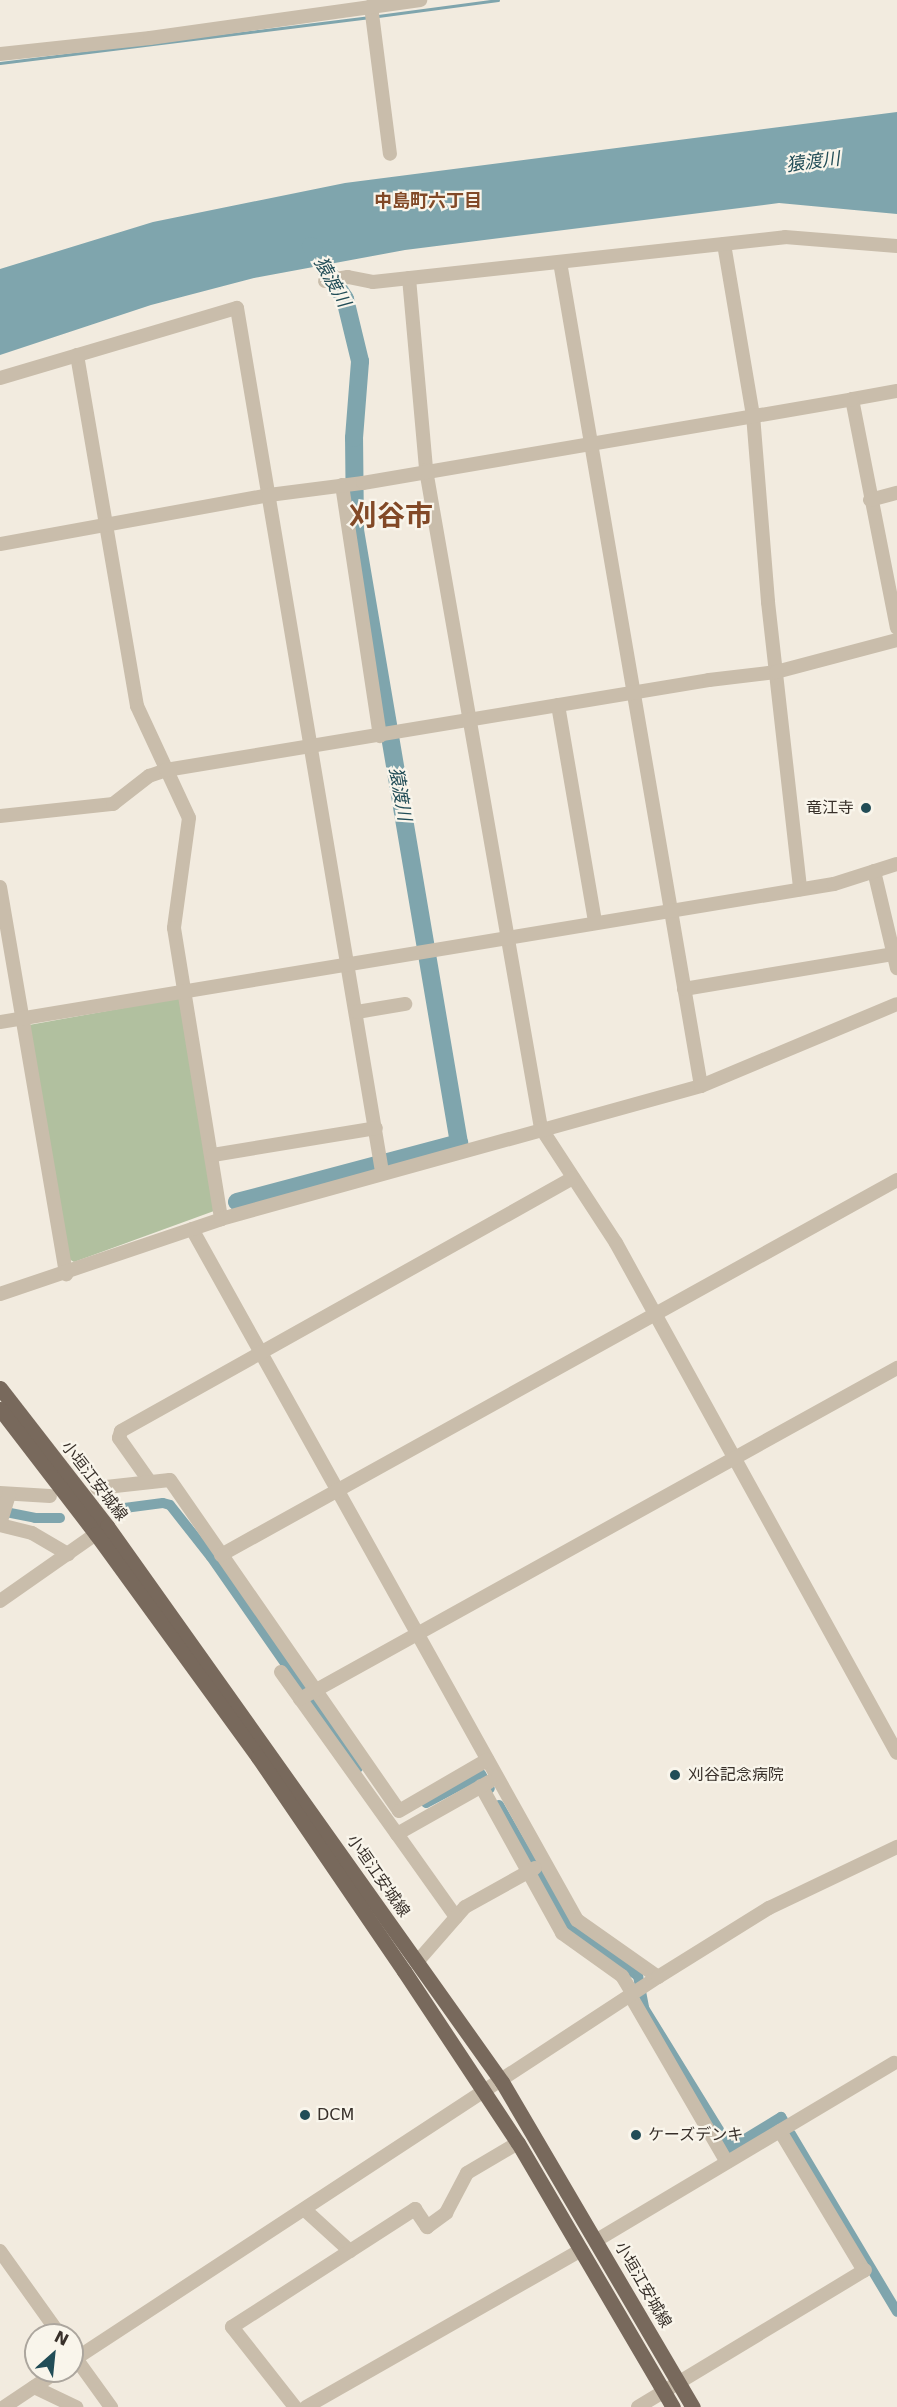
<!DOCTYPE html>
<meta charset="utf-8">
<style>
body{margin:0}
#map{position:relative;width:897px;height:2407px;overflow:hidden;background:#f2ebdf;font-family:"DejaVu Sans","Noto Sans JP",sans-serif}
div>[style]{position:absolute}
.green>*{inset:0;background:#b1c09f}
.water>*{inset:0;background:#7fa5ad}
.stream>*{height:3px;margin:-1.5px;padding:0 1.5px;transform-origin:1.5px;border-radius:1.5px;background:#7fa5ad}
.canal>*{height:10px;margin:-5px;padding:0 5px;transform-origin:5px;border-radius:5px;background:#7fa5ad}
.river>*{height:18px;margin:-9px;padding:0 9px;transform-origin:9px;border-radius:9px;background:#7fa5ad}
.minor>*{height:14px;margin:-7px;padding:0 7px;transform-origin:7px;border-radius:7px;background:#c9bdab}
.major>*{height:15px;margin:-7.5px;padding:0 7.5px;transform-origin:7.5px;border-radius:7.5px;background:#78695c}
.dots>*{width:16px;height:16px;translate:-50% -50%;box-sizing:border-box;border:3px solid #f9f5eb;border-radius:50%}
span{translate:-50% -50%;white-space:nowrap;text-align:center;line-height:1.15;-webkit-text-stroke:4.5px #f9f5eb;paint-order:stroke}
.poi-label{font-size:16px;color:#38302a}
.right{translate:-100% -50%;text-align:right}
.left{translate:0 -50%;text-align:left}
.street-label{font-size:16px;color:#38302a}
.water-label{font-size:18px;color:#224d57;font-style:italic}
.neighbourhood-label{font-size:18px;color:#824927;font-weight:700}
.town-label{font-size:28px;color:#824927;font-weight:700}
.north{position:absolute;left:24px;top:2323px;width:60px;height:60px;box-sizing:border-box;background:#f9f5eb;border:2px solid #aca69e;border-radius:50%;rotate:27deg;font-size:16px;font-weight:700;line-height:24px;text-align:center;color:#38302a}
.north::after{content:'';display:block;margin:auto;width:21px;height:27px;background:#224d57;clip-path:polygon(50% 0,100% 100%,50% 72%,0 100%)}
</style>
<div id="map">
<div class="green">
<i style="clip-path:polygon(179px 998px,214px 1211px,74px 1262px,69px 1259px,29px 1025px)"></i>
</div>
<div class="water">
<i style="clip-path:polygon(897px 112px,897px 214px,779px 203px,405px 250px,254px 278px,151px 305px,0 355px,0 269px,153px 222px,345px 183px)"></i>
</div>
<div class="stream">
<i style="left:378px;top:16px;width:121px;rotate:-7.6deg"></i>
<i style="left:0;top:63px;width:371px;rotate:-7.1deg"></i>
</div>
<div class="canal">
<i style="left:117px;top:1509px;width:46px;rotate:-7.4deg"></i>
<i style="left:163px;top:1503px;width:7px;rotate:16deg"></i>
<i style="left:170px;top:1505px;width:66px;rotate:51.7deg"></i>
<i style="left:211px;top:1557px;width:257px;rotate:55.1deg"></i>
<i style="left:0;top:1511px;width:36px;rotate:11deg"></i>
<i style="left:35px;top:1518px;width:25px"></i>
<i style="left:426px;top:1803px;width:62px;rotate:-27.8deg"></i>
<i style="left:481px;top:1774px;width:17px;rotate:59deg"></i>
<i style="left:499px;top:1805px;width:141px;rotate:60.2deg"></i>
<i style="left:569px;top:1927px;width:85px;rotate:35.4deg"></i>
<i style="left:638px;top:1976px;width:33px;rotate:79deg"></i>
<i style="left:644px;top:2008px;width:164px;rotate:58.4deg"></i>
<i style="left:730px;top:2148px;width:60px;rotate:-31.3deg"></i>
<i style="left:781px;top:2117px;width:4px;rotate:56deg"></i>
<i style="left:791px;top:2134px;width:207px;rotate:59.2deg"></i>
</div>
<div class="river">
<i style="left:237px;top:1202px;width:230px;rotate:-14.9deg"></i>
<i style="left:459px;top:1143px;width:622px;rotate:-99.63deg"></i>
<i style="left:355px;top:530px;width:92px;rotate:-90.6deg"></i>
<i style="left:354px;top:438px;width:77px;rotate:-85.5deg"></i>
<i style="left:360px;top:361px;width:64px;rotate:-103.6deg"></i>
<i style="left:345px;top:299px;width:63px;rotate:-122.7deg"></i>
</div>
<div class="minor">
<i style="left:371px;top:6px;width:149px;rotate:82.7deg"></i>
<i style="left:0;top:54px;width:151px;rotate:-6.1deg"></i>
<i style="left:150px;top:38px;width:273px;rotate:-8deg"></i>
<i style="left:724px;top:244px;width:173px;rotate:80.4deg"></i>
<i style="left:753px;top:415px;width:188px;rotate:85.4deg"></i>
<i style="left:768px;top:602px;width:289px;rotate:83.6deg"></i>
<i style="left:560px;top:262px;width:836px;rotate:80.29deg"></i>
<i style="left:409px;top:278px;width:193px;rotate:84.9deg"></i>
<i style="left:426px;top:470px;width:668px;rotate:80.09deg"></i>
<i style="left:541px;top:1128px;width:137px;rotate:56.9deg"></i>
<i style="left:616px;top:1243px;width:582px;rotate:61.15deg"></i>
<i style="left:325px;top:281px;width:23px;rotate:-10deg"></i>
<i style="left:348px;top:277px;width:25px;rotate:11deg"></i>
<i style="left:373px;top:282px;width:414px;rotate:-6.2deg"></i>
<i style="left:785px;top:237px;width:112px;rotate:4.6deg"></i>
<i style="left:77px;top:355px;width:356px;rotate:80.3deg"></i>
<i style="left:137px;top:706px;width:123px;rotate:65.1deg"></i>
<i style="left:189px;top:818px;width:111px;rotate:97.8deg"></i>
<i style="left:174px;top:928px;width:295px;rotate:80.8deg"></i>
<i style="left:0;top:378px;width:247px;rotate:-16.5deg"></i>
<i style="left:237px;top:308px;width:876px;rotate:80.47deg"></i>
<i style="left:897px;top:391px;width:46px;rotate:169.9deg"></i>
<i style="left:852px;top:399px;width:233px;rotate:78.9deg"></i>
<i style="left:342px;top:485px;width:254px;rotate:81.4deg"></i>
<i style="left:870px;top:500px;width:28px;rotate:-15deg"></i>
<i style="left:0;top:544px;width:273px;rotate:-10.3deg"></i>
<i style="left:269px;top:495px;width:95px;rotate:-7.3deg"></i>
<i style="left:363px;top:483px;width:496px;rotate:-9.7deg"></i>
<i style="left:558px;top:705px;width:219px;rotate:80.3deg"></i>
<i style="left:0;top:816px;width:114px;rotate:-6.1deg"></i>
<i style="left:113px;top:804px;width:46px;rotate:-37.9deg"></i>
<i style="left:149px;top:776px;width:18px;rotate:-19deg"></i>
<i style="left:166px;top:770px;width:550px;rotate:-9.41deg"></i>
<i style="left:709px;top:680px;width:67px;rotate:-6.8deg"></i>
<i style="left:776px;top:672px;width:125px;rotate:-14.8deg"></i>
<i style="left:874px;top:871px;width:100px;rotate:76.7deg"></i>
<i style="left:0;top:887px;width:393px;rotate:80.3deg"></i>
<i style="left:684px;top:989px;width:213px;rotate:-9.5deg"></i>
<i style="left:357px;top:1012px;width:49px;rotate:-9.5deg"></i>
<i style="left:0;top:1022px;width:845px;rotate:-9.4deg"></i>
<i style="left:834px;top:884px;width:66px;rotate:-17.6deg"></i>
<i style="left:213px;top:1155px;width:165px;rotate:-9.4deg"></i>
<i style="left:192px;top:1229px;width:791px;rotate:60.88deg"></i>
<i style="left:577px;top:1920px;width:99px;rotate:35.1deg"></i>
<i style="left:0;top:1294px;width:233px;rotate:-18.7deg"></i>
<i style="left:221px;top:1219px;width:498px;rotate:-15.5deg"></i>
<i style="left:701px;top:1086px;width:212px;rotate:-22.7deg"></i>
<i style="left:150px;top:1482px;width:54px;rotate:-125.2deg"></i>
<i style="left:119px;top:1438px;width:7px;rotate:-74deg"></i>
<i style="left:121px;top:1431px;width:518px;rotate:-29.24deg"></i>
<i style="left:97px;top:1488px;width:73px;rotate:-6.3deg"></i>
<i style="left:170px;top:1480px;width:402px;rotate:55.3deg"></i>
<i style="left:399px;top:1811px;width:102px;rotate:-30.1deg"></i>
<i style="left:0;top:1493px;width:50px;rotate:3.4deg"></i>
<i style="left:0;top:1524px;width:31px;rotate:-73deg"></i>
<i style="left:0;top:1525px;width:33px;rotate:14deg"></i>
<i style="left:32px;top:1533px;width:42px;rotate:30.3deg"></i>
<i style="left:221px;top:1555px;width:773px;rotate:-29.02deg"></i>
<i style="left:0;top:1601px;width:126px;rotate:-35deg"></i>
<i style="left:281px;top:1672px;width:199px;rotate:54.4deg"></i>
<i style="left:300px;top:1699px;width:683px;rotate:-29.01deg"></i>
<i style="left:481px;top:1786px;width:168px;rotate:61.1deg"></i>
<i style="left:562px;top:1933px;width:74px;rotate:35.6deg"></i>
<i style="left:622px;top:1976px;width:21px;rotate:59deg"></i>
<i style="left:456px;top:1917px;width:102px;rotate:-125.4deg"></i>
<i style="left:397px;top:1834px;width:106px;rotate:-29.5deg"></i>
<i style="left:417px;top:1962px;width:73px;rotate:-48.9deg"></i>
<i style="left:465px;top:1907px;width:80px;rotate:-29.1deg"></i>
<i style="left:630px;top:1995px;width:193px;rotate:59.9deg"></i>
<i style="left:780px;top:2131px;width:163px;rotate:59deg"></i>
<i style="left:305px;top:2210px;width:61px;rotate:42.3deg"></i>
<i style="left:597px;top:2240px;width:346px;rotate:-30.8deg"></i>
<i style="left:0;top:2251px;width:103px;rotate:54.5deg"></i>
<i style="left:72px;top:2353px;width:67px;rotate:54.2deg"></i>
<i style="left:72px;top:2361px;width:701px;rotate:-33.24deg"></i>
<i style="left:658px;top:1977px;width:131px;rotate:-31.9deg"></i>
<i style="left:769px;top:1908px;width:142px;rotate:-25.5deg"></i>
<i style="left:34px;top:2387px;width:47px;rotate:25.5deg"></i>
<i style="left:4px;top:2407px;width:65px;rotate:-33.7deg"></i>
<i style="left:295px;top:2407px;width:102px;rotate:-128.2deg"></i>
<i style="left:232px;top:2327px;width:218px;rotate:-32.8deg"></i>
<i style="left:415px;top:2209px;width:22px;rotate:56deg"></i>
<i style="left:427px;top:2227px;width:24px;rotate:-36deg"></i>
<i style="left:446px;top:2213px;width:45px;rotate:-62.3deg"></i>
<i style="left:467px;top:2173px;width:59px;rotate:-30.5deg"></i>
<i style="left:306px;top:2407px;width:317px;rotate:-29.7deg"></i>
<i style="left:638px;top:2407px;width:265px;rotate:-31.1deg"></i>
</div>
<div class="major">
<i style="left:0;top:1388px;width:175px;rotate:52.2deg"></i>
<i style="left:107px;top:1526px;width:682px;rotate:54.61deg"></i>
<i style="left:502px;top:2082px;width:377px;rotate:59.6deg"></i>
<i style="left:0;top:1409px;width:158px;rotate:52.5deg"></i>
<i style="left:96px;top:1534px;width:276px;rotate:54deg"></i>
<i style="left:258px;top:1757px;width:259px;rotate:55.7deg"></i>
<i style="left:404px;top:1971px;width:206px;rotate:56.5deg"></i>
<i style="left:518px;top:2143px;width:306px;rotate:59.6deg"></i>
</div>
<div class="dots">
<i style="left:866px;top:808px;background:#224d57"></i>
<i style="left:675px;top:1775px;background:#224d57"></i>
<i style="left:305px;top:2115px;background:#224d57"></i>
<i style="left:636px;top:2135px;background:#224d57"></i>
</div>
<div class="poi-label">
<span class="right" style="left:854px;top:808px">竜江寺</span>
<span class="left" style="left:688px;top:1775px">刈谷記念病院</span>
<span class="left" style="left:317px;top:2115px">DCM</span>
<span class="left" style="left:648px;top:2135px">ケーズデンキ</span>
</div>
<div class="street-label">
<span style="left:94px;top:1481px;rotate:52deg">小垣江安城線</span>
<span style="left:378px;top:1876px;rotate:55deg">小垣江安城線</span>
<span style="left:643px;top:2285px;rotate:60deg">小垣江安城線</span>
</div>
<div class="water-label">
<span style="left:813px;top:162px;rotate:-7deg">猿渡川</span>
<span style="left:332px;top:282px;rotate:61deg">猿渡川</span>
<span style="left:400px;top:794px;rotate:80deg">猿渡川</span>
</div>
<div class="neighbourhood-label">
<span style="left:428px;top:201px">中島町六丁目</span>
</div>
<div class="town-label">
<span style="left:391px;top:516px">刈谷市</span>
</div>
<div class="north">N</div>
</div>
